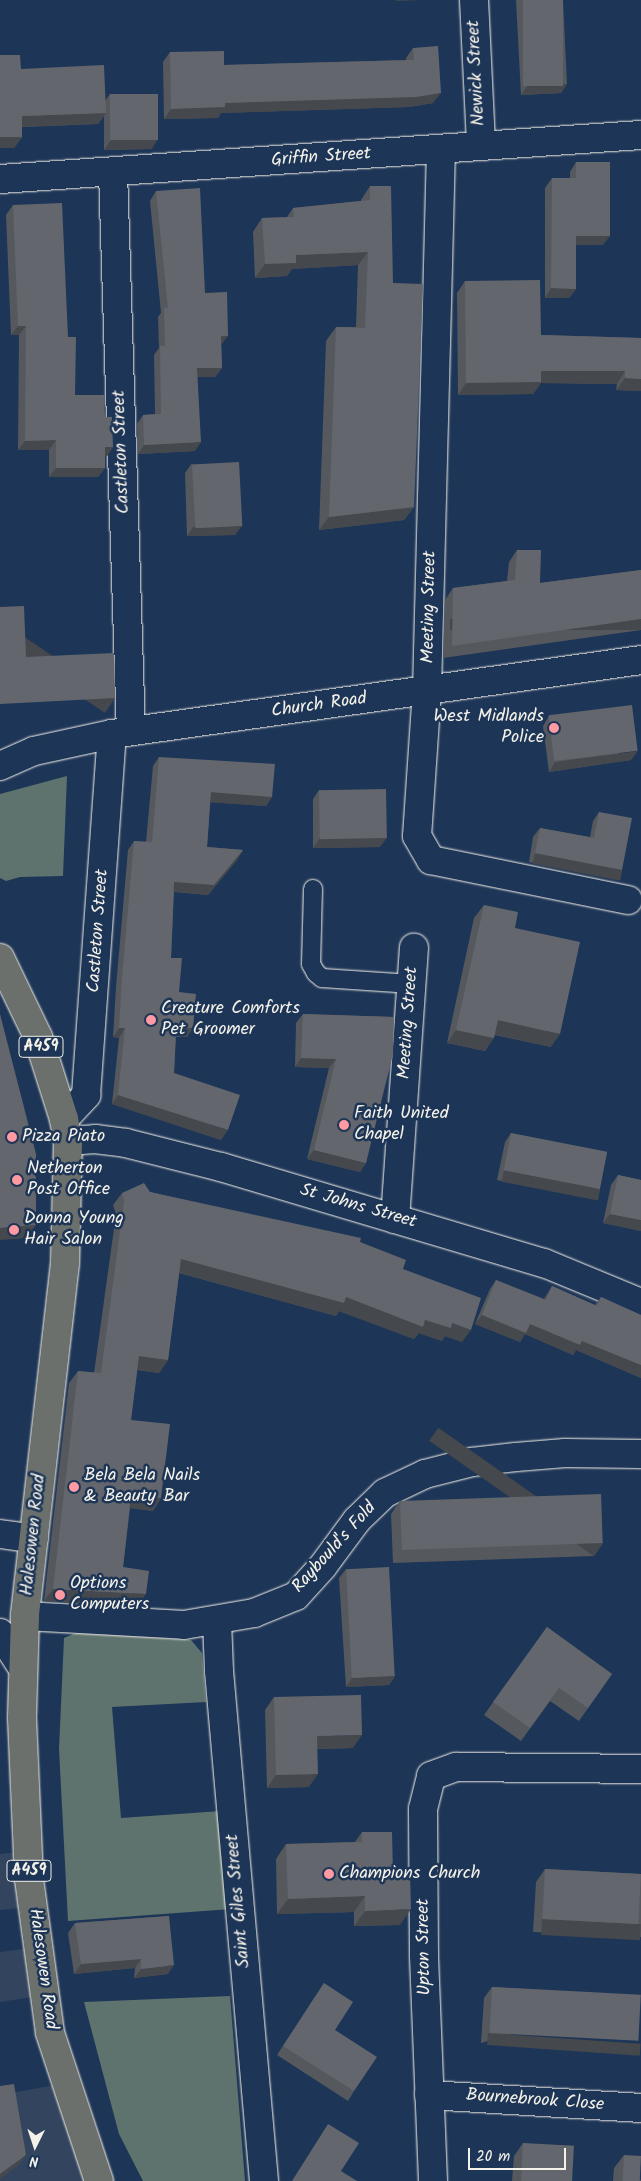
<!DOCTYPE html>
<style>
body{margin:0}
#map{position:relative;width:641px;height:2181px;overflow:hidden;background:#1d3557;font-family:Kalam,sans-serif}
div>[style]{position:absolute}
.built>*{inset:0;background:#32445e}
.green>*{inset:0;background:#5e736e}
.roads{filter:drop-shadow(0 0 1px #f4f1e8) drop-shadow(0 0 1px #f4f1e8)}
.service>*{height:18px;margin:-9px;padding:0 9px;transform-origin:9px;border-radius:9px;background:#1d3557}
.minor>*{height:28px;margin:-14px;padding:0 14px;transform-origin:14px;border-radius:14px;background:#1d3557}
.tertiary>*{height:28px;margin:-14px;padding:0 14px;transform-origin:14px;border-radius:14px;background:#1d3557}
.primary>*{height:28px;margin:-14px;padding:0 14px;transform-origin:14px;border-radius:14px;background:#6b706d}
.wall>*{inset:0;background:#55595e}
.shaded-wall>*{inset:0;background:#45484c;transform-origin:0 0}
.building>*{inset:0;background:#63676d;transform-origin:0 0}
.dots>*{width:14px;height:14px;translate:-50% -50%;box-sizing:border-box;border:2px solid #1d3557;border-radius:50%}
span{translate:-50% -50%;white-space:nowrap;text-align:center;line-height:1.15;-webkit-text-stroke:5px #1d3557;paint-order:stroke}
.shield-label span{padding:1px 4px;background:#1d3557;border:1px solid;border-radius:4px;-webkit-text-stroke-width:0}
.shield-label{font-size:16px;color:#f4f1e8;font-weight:700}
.street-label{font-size:18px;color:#f4f1e8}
.poi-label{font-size:18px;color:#f4f1e8}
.right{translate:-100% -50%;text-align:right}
.left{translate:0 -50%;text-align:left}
.north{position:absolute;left:10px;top:2121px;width:50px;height:50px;-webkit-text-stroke:4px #1d3557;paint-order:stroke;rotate:184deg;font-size:14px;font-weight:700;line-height:20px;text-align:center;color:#f4f1e8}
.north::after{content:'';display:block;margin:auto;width:18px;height:22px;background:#f4f1e8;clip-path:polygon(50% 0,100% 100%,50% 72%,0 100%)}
.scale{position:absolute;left:468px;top:2148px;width:98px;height:22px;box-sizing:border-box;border:2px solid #f4f1e8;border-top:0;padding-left:6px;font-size:15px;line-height:18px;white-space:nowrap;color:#f4f1e8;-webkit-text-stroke:4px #1d3557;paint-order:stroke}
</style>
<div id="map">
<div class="built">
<i style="clip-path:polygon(28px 1851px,33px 1907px,0 1910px,0 1854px)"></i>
<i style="clip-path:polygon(38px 1947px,46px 1995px,0 2002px,0 1952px)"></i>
<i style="clip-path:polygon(66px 2083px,99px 2181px,0 2181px,0 2095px)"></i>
</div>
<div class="green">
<i style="clip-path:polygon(67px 776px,63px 876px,20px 877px,6px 881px,0 878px,0 794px)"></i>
<i style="clip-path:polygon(78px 1632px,191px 1640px,202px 1653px,206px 1702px,112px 1707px,121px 1818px,221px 1811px,231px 1909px,68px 1921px,59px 1749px,64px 1638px)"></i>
<i style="clip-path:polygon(230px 1996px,245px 2181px,143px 2181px,119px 2134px,84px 2002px)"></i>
</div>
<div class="roads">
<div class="service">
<i style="left:313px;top:889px;width:75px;rotate:91.5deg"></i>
<i style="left:311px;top:964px;width:10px;rotate:61deg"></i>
<i style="left:316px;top:973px;width:8px;rotate:40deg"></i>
<i style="left:322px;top:978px;width:90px;rotate:3.8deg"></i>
</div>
<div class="minor">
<i style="left:474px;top:0;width:145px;rotate:87.2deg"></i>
<i style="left:441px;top:149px;width:541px;rotate:91.48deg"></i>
<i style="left:427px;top:690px;width:146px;rotate:93.9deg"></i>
<i style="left:417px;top:836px;width:28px;rotate:60deg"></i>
<i style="left:431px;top:860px;width:201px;rotate:11.5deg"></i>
<i style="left:113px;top:172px;width:559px;rotate:88.16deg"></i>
<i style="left:0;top:179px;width:643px;rotate:-3.93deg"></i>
<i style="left:64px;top:1119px;width:33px;rotate:-47deg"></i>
<i style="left:86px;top:1095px;width:362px;rotate:-85.9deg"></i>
<i style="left:68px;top:1141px;width:27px;rotate:-4deg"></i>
<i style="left:95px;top:1139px;width:31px;rotate:7deg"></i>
<i style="left:126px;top:1143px;width:98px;rotate:14.2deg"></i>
<i style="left:221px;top:1167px;width:337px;rotate:16.6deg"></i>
<i style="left:544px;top:1263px;width:105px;rotate:22.4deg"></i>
<i style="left:395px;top:1219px;width:272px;rotate:-86deg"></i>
<i style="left:25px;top:1616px;width:159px;rotate:3.2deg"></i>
<i style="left:184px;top:1625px;width:71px;rotate:-9.7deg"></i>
<i style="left:254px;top:1613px;width:45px;rotate:-22deg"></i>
<i style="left:296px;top:1596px;width:40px;rotate:-48deg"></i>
<i style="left:323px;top:1566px;width:57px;rotate:-53.5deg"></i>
<i style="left:357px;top:1520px;width:39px;rotate:-44deg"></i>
<i style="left:385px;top:1493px;width:44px;rotate:-25.4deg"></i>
<i style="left:425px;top:1474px;width:49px;rotate:-14.3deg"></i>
<i style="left:472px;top:1462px;width:44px;rotate:-6.5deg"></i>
<i style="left:516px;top:1457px;width:49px;rotate:-4.7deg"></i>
<i style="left:565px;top:1453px;width:76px;rotate:0.8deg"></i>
<i style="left:217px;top:1621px;width:50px;rotate:87.7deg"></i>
<i style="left:219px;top:1671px;width:512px;rotate:84.96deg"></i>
<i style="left:429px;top:2095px;width:212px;rotate:3.5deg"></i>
<i style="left:433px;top:2181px;width:227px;rotate:-92.3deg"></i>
<i style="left:424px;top:1954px;width:145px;rotate:-90.4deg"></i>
<i style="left:423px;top:1809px;width:34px;rotate:-76deg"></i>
<i style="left:431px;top:1776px;width:27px;rotate:-20deg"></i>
<i style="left:456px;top:1767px;width:185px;rotate:0.6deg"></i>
</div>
<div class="tertiary">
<i style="left:0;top:766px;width:37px;rotate:-24deg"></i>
<i style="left:34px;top:751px;width:80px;rotate:-12.3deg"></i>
<i style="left:112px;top:734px;width:534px;rotate:-7.96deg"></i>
<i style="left:0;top:1534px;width:34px;rotate:8deg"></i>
<i style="left:0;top:1633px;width:40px;rotate:57.1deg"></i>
</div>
<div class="primary">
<i style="left:0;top:958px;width:88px;rotate:64.3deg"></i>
<i style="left:38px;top:1037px;width:86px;rotate:72.4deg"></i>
<i style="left:64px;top:1119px;width:22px;rotate:80deg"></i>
<i style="left:68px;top:1141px;width:122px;rotate:91.4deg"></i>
<i style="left:65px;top:1263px;width:355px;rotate:96.5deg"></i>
<i style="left:25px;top:1616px;width:102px;rotate:91.7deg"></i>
<i style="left:22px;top:1718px;width:161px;rotate:87.5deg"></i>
<i style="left:29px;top:1879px;width:155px;rotate:82.2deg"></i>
<i style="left:50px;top:2033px;width:156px;rotate:71.7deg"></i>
</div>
</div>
<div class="wall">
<i style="clip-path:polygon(516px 0,563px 0,567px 84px,561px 93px,521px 95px)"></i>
<i style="clip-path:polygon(413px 48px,433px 103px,409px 107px,221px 113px,218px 118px,164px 119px,163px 62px,170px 52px,224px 65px,406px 60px,406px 58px)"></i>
<i style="clip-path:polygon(21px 69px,105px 101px,110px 94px,152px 149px,104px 150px,104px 116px,98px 124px,22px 127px,22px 137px,14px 148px)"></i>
<i style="clip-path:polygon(576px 162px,603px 245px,576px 245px,576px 289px,569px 298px,545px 298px,545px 188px,552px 178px,570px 178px,570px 172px)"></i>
<i style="clip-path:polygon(370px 186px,393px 283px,414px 507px,404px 520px,319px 530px,326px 341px,336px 327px,356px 327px,358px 265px,292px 269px,287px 276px,255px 278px,253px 232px,262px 218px,287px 217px,293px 208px,361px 201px,361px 200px)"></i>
<i style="clip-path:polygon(156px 191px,205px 293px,221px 345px,222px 368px,215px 377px,197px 377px,195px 451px,138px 454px,137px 424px,143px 415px,155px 414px,154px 355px,159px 348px,158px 317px,161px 313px,150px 201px)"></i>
<i style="clip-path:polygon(13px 205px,68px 337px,75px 395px,105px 417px,113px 447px,107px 456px,105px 456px,105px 468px,98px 477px,49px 477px,49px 450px,18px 450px,19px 335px,11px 335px,6px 215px)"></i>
<i style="clip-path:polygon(465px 281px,541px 335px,641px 338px,641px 391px,616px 390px,617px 384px,541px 383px,533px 394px,458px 395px,457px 293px)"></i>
<i style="clip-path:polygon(192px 463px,235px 535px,187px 536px,185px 473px)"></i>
<i style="clip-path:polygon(517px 550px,540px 583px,641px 570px,641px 630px,443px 658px,445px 600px,453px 588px,507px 581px,509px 562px)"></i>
<i style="clip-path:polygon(549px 716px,631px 760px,549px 772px,543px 726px)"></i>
<i style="clip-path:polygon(159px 757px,272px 797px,266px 806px,210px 802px,207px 847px,243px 850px,237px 860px,208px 895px,174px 892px,171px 958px,179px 992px,193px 1028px,187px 1037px,176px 1037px,174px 1073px,221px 1140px,112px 1104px,119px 1038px,113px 1037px,116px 987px,128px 850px,134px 841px,146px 842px,153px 766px)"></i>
<i style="clip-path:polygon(319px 790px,380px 847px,313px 848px,313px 799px)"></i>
<i style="clip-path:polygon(599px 812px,616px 879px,529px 862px,533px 837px,540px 828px,590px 837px,593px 821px)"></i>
<i style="clip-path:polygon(484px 905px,515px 928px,551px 1047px,495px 1035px,485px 1051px,447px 1043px,474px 918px)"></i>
<i style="clip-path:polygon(303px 1014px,394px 1017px,366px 1163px,360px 1172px,307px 1159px,329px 1068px,295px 1067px,296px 1023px)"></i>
<i style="clip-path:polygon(511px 1133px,600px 1189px,593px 1199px,497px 1180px,505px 1142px)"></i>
<i style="clip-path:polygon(618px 1175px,641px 1180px,641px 1231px,603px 1223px,611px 1185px)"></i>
<i style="clip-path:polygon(150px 1192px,360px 1242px,403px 1269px,462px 1342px,445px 1336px,442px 1341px,419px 1333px,414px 1339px,339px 1311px,336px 1316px,179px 1273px,168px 1360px,159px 1373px,137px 1370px,131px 1420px,161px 1498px,153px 1511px,130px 1508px,123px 1567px,137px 1607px,44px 1601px,69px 1383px,78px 1371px,94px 1373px,116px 1214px,113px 1205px,122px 1193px)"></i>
<i style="clip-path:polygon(496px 1280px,544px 1299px,552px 1286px,595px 1305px,601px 1297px,641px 1315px,641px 1378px,576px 1350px,573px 1355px,525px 1334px,520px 1342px,475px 1324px,490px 1289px)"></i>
<i style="clip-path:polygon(400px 1501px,603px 1543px,594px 1556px,393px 1563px,391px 1514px)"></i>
<i style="clip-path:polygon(346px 1569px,395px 1676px,389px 1685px,346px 1687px,339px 1578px)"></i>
<i style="clip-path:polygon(547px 1627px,612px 1674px,579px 1721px,550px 1701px,521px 1741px,484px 1715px)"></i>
<i style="clip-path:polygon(274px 1697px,353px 1748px,317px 1749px,309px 1787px,267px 1788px,265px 1710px)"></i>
<i style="clip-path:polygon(362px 1832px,393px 1874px,400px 1925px,354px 1926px,354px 1912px,277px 1914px,276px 1859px,286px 1844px,355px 1842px)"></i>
<i style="clip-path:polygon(545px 1869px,641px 1874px,641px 1937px,533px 1932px,536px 1882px)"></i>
<i style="clip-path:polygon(169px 1916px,168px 1974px,134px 1978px,135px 1968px,74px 1974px,68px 1933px,75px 1923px)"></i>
<i style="clip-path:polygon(324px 1983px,335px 2030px,354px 2091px,348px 2101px,277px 2055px)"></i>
<i style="clip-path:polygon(492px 1987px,641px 1996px,481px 2043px,484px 1998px)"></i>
<i style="clip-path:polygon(523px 2143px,571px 2181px,512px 2181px,514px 2156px)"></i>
<i style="clip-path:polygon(624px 2155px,641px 2181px,613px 2181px,614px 2168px)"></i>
</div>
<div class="shaded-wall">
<i style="clip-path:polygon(397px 0,422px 0,396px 1px)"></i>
<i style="clip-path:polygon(567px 84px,561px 93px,521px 95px,527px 86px)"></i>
<i style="clip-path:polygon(441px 93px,433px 103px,409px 107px,221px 113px,218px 118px,164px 119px,171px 109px,225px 103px)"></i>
<i style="clip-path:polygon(106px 113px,98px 124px,14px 127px,22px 116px)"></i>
<i style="clip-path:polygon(0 137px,22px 137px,14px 148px,0 148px)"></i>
<i style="clip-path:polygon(158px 139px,152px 149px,104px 150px,111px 140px)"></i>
<i style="clip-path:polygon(576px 236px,610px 236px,603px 245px,570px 245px)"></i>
<i style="clip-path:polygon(368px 252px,358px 265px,292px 269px,287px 276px,255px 278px,265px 264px,296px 255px)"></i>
<i style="clip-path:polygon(551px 288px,576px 289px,569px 298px,545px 298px)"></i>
<i style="clip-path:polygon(18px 326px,26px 326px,19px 335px,11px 335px)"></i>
<i style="clip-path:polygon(221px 336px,228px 336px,221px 345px)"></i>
<i style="clip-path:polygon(197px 368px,222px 368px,215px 377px,190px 377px)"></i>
<i style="clip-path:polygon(541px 371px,625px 371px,617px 384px,541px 383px,533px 394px,458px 395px,466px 383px)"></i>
<i style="clip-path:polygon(625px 378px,641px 379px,641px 391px,616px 390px)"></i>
<i style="clip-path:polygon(56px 440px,49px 450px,18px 450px,25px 441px)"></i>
<i style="clip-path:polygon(201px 442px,195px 451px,138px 454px,144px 445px)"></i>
<i style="clip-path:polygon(105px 447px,113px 447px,107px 456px,98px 457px)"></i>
<i style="clip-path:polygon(56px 468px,105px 468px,98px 477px,49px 477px)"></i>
<i style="clip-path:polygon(414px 507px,404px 520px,319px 530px,329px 517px)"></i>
<i style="clip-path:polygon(242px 526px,235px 535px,187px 536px,193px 527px)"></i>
<i style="left:641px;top:619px;width:11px;height:191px;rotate:90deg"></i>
<i style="left:115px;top:698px;width:18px;height:115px;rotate:124deg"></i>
<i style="clip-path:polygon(638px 751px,631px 760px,549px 772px,555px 762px)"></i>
<i style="clip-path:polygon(211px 792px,272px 797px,266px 806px,204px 802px)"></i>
<i style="clip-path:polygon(320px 838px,387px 838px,380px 847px,313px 848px)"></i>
<i style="clip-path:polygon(243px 850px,237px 860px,208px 895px,168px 891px,174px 882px)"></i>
<i style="left:535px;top:853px;width:89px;height:11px;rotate:11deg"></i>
<i style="clip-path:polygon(498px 1020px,560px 1034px,551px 1047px,489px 1033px)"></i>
<i style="clip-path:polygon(176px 1027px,193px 1028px,187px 1037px,170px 1036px)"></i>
<i style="clip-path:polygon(119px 1028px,125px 1028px,119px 1038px,113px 1037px)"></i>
<i style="clip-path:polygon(456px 1030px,494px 1038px,485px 1051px,447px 1043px)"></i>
<i style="clip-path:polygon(301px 1058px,336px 1059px,329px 1068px,295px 1067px)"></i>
<i style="clip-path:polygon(118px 1095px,228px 1130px,221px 1140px,112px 1104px)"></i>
<i style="clip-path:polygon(314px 1150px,366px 1163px,360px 1172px,307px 1159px)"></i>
<i style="left:504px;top:1170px;width:98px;height:12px;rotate:11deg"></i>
<i style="clip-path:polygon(610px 1214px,641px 1220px,641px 1231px,603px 1223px)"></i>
<i style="clip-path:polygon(36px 1225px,27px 1238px,0 1240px,0 1228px)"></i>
<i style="clip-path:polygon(181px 1259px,346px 1297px,425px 1320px,452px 1323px,471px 1330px,462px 1342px,445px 1336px,442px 1341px,419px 1333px,414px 1339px,339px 1311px,336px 1316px,173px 1271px)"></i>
<i style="clip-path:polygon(482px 1315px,530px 1324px,582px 1341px,641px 1365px,641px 1378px,576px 1350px,573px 1355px,525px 1334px,520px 1342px,475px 1324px)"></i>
<i style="clip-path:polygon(139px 1356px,168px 1360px,159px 1373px,130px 1369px)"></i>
<i style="clip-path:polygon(131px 1495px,161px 1498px,153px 1511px,123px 1507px)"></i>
<i style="left:603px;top:1543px;width:16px;height:201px;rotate:125deg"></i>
<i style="clip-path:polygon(53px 1589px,146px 1594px,137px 1607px,44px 1601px)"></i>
<i style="clip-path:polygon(395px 1676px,389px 1685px,346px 1687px,352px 1678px)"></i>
<i style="clip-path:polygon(362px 1735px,353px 1748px,308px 1749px,317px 1736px)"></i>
<i style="clip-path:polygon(318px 1774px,309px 1787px,267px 1788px,276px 1775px)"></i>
<i style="clip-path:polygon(365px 1896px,354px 1912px,277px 1914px,288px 1899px)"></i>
<i style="clip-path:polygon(411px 1909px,400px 1925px,354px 1926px,365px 1911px)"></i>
<i style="left:542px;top:1919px;width:99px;height:16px;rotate:3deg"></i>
<i style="clip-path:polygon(141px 1959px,135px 1968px,74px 1974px,81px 1964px)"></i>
<i style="clip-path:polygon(174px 1965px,168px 1974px,134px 1978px,141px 1969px)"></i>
<i style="left:488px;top:2033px;width:153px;height:12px;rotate:4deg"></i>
<i style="clip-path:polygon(26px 2155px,19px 2165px,0 2179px,0 2174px)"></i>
</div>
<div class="building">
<i style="left:523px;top:0;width:40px;height:86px"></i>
<i style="clip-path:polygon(438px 46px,441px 93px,416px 97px,225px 103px,225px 107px,171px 109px,170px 52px,224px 51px,224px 65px,414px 60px,413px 48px)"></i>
<i style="clip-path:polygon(0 55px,20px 55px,21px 69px,104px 65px,106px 113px,22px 116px,22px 137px,0 137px)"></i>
<i style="left:110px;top:94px;width:48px;height:46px"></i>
<i style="clip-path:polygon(576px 162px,610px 162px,610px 236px,576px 236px,576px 289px,551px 288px,552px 178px,576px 178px)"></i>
<i style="clip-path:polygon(370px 186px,391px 186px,393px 283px,423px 284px,414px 507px,329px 517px,336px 327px,365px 328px,368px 252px,296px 255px,296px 263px,265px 264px,262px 218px,294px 217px,293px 208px,370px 200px)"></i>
<i style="clip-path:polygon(200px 188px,205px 293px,227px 292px,228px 336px,221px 336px,222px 368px,197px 368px,201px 442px,144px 445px,143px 415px,161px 414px,160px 346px,165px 346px,164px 308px,168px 308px,156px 191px)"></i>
<i style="clip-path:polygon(62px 203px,68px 337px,76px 337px,75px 395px,104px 395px,105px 417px,112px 417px,113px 447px,105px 447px,105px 468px,56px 468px,56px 440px,25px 441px,26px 326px,18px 326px,13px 205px)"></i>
<i style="clip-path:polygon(540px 280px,541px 335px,641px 338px,641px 379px,625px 378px,625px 371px,541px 371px,541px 382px,466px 383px,465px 281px)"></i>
<i style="left:239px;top:462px;width:64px;height:47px;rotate:87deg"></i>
<i style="clip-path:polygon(517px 550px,541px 550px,540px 583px,641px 570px,641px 619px,452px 646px,453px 588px,515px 580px)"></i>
<i style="clip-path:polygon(24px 606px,26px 657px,114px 653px,115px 698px,0 704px,0 607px)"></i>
<i style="left:632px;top:705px;width:46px;height:84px;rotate:83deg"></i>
<i style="clip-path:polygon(159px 757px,275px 764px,272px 797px,211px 792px,207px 847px,243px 850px,214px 885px,174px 882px,171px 958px,182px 958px,179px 992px,196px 994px,193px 1028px,176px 1027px,174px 1073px,240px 1095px,228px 1130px,118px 1095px,125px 1028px,119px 1028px,122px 978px,134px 841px,152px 842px)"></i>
<i style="left:386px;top:789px;width:49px;height:67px;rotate:89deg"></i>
<i style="clip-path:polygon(599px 812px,632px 818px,622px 870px,535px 853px,540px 828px,594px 838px)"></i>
<i style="clip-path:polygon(484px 905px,518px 912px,515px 928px,580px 942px,560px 1034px,498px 1020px,494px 1038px,456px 1030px)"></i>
<i style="clip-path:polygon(0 1014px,36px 1154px,36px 1225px,0 1228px)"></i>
<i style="clip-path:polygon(303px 1014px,394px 1017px,393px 1054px,366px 1163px,314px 1150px,336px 1059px,301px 1058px)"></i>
<i style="left:511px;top:1133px;width:98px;height:38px;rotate:11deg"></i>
<i style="clip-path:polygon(618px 1175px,641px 1180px,641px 1220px,610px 1214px)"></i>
<i style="clip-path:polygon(144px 1183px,150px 1192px,361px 1238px,360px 1242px,406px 1260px,403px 1269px,481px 1298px,471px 1330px,452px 1323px,451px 1328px,425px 1320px,423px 1327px,346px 1297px,344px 1303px,181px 1259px,168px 1360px,139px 1356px,131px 1420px,170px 1424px,161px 1498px,131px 1495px,123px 1567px,149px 1571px,146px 1594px,53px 1589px,78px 1371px,101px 1373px,124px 1201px,122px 1193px)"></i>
<i style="clip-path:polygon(496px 1280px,546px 1300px,552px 1286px,597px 1306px,601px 1297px,641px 1315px,641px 1365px,582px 1341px,580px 1345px,530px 1324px,526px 1333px,482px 1315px)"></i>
<i style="left:601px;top:1494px;width:49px;height:201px;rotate:88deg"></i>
<i style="left:389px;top:1567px;width:109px;height:43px;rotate:87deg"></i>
<i style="clip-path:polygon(547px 1627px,612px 1674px,588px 1708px,559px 1688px,530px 1728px,493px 1702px)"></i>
<i style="clip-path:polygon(361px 1695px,362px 1735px,317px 1736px,318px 1774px,276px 1775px,274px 1697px)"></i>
<i style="clip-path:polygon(362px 1832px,392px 1832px,393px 1874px,410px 1874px,411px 1909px,365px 1911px,365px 1896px,288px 1899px,286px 1844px,362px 1842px)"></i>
<i style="left:545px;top:1869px;width:96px;height:50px;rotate:3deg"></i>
<i style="clip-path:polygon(169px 1916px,174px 1965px,141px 1969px,141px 1959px,81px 1964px,75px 1923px)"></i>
<i style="clip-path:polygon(324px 1983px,353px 2002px,335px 2030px,377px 2057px,354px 2091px,283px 2046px)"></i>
<i style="left:492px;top:1987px;width:149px;height:46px;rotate:3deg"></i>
<i style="clip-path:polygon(14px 2084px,26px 2155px,0 2174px,0 2086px)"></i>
<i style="clip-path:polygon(328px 2124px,359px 2143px,341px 2171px,357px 2181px,292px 2181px)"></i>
<i style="left:523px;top:2143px;width:51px;height:38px;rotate:3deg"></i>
<i style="left:624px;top:2155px;width:17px;height:26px;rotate:3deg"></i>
</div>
<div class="dots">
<i style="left:554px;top:728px;background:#ff9aa2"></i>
<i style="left:151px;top:1020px;background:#ff9aa2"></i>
<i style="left:344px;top:1125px;background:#ff9aa2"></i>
<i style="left:12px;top:1137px;background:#ff9aa2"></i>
<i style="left:17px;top:1180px;background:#ff9aa2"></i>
<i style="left:14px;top:1230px;background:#ff9aa2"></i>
<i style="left:74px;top:1487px;background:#ff9aa2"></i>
<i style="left:60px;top:1595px;background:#ff9aa2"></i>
<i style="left:329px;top:1874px;background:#ff9aa2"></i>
</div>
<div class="shield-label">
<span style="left:41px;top:1047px">A459</span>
<span style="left:29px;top:1871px">A459</span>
</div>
<div class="street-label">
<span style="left:477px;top:73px;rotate:-93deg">Newick Street</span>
<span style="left:321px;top:158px;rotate:-4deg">Griffin Street</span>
<span style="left:122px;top:452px;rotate:-92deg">Castleton Street</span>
<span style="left:430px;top:607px;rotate:-89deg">Meeting Street</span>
<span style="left:319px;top:706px;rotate:-8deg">Church Road</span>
<span style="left:99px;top:931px;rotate:-86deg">Castleton Street</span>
<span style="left:409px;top:1023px;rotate:-86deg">Meeting Street</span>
<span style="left:358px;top:1207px;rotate:16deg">St Johns Street</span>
<span style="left:34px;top:1535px;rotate:-84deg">Halesowen Road</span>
<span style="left:335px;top:1548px;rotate:-48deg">Raybould's Fold</span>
<span style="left:239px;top:1901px;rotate:-95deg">Saint Giles Street</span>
<span style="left:425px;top:1947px;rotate:-91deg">Upton Street</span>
<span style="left:42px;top:1969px;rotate:82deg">Halesowen Road</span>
<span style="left:535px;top:2101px;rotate:4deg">Bournebrook Close</span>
</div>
<div class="poi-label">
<span class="right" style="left:544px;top:728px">West Midlands<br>Police</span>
<span class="left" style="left:161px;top:1020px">Creature Comforts<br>Pet Groomer</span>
<span class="left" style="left:354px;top:1125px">Faith United<br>Chapel</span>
<span class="left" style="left:22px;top:1137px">Pizza Piato</span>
<span class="left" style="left:27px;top:1180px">Netherton<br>Post Office</span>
<span class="left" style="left:24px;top:1230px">Donna Young<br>Hair Salon</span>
<span class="left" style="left:84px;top:1487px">Bela Bela Nails<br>&amp; Beauty Bar</span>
<span class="left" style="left:70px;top:1595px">Options<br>Computers</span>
<span class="left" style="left:339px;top:1874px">Champions Church</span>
</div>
<div class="north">N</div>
<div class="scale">20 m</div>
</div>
